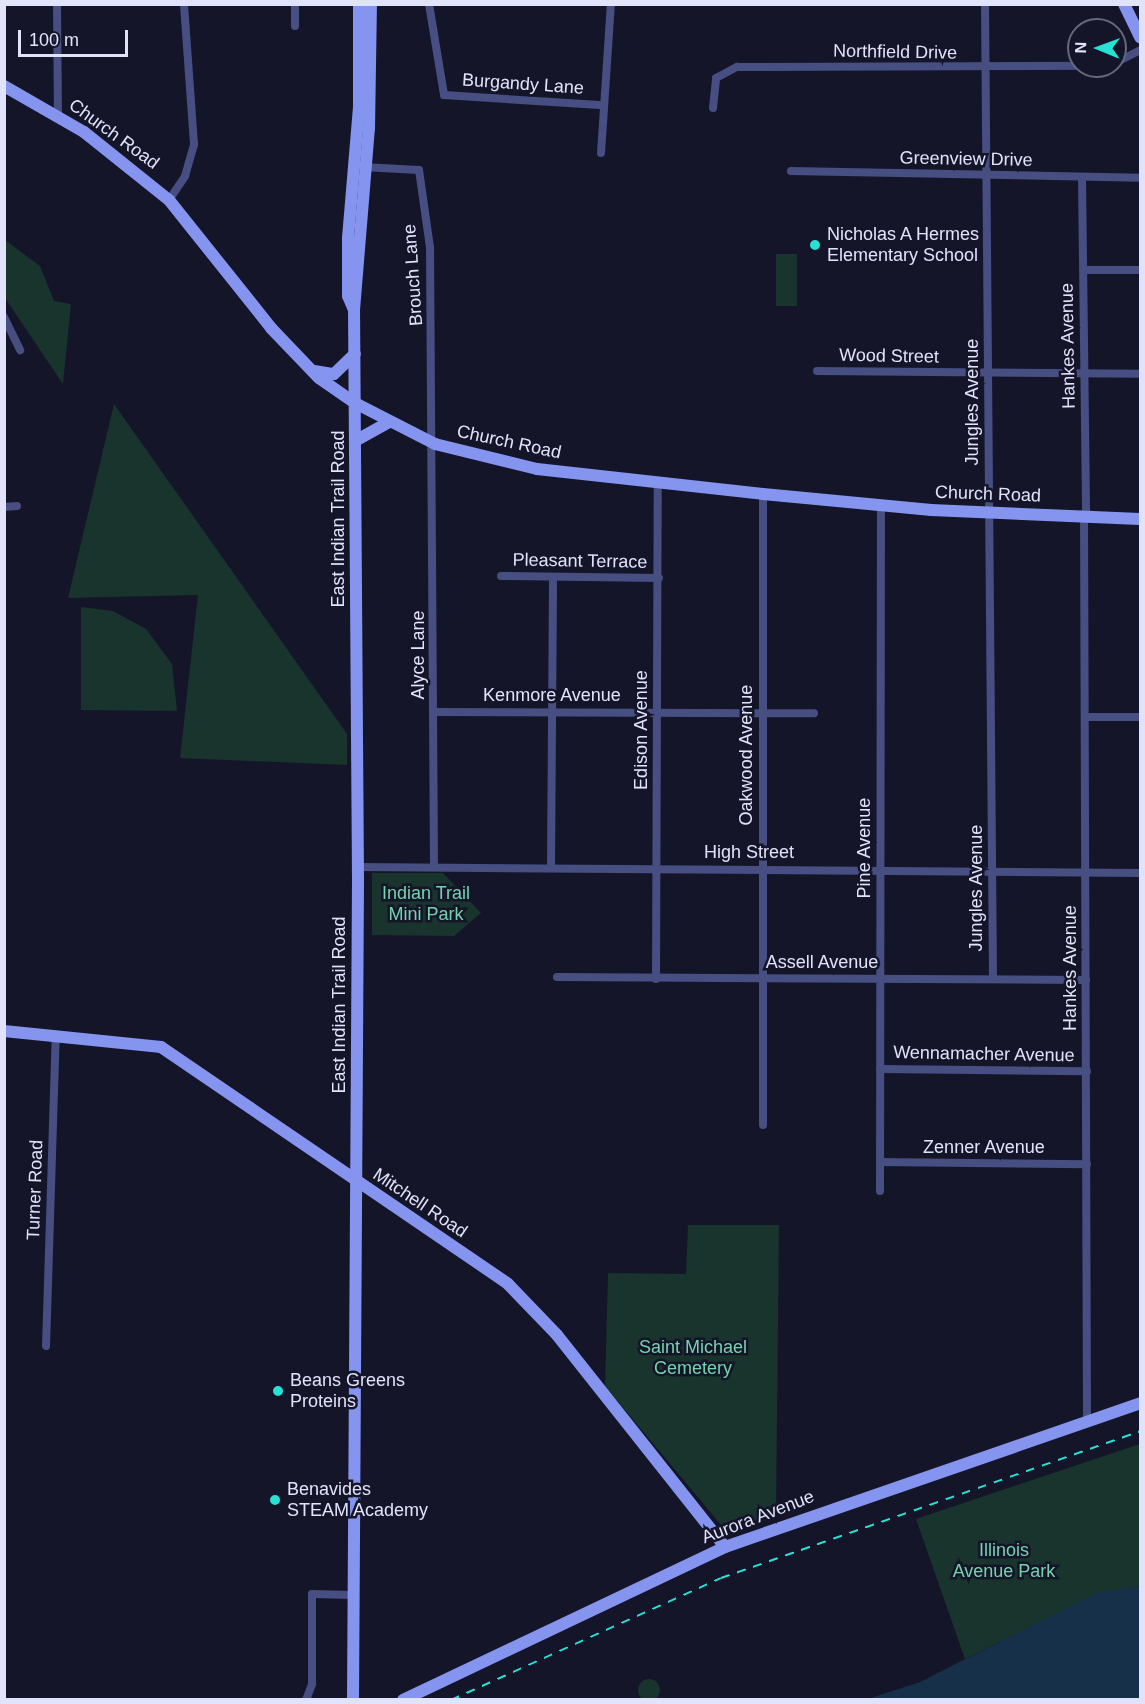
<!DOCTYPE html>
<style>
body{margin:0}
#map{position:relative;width:1145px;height:1704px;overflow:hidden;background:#15152a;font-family:Helvetica,sans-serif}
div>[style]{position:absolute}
.green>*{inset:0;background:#19332d;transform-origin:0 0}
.round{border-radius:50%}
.water>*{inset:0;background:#153048}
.street>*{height:8px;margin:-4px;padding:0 4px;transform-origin:4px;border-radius:4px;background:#464e82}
.secondary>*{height:12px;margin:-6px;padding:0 6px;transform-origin:6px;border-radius:6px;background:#8594ef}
.rail>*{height:2px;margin-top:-1px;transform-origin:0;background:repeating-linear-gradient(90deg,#26e2d5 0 9px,transparent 0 17px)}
.dots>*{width:16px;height:16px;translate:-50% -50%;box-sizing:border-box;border:3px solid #15152a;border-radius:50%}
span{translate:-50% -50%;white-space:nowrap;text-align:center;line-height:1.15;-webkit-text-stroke:5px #15152a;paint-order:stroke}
.street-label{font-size:18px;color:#e1e3fb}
.poi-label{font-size:18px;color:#e1e3fb}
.left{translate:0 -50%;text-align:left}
.park-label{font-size:18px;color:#75d3ac}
.frame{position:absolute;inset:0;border:6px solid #e1e3fb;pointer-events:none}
.north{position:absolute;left:1067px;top:18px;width:60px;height:60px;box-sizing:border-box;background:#15152a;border:2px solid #67677e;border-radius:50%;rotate:271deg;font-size:16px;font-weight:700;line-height:24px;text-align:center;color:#e1e3fb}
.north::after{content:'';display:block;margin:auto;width:21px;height:27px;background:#26e2d5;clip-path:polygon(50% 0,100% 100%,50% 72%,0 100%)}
.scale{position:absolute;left:18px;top:30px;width:110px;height:27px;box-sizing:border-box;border:3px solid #e1e3fb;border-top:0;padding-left:8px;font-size:18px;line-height:21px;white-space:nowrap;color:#e1e3fb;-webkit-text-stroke:4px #15152a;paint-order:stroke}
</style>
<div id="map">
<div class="green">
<i style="clip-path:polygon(5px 240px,40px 266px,54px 301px,71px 304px,63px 384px,5px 298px)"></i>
<i style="left:776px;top:254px;width:21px;height:52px"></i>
<i style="clip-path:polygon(114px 404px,347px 734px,347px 765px,180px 758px,198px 595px,68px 598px)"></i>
<i style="clip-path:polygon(81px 607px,113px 611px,146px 629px,172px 664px,177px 711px,81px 710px)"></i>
<i style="clip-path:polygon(372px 873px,443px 873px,481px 913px,454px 936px,372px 935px)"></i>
<i style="clip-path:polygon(688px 1225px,779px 1225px,776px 1514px,727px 1532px,605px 1386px,608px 1273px,686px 1274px)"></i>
<i style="clip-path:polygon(1140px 1444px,1140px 1586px,1096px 1594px,965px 1659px,916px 1519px)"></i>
<i class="round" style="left:638px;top:1679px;width:22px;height:22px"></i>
</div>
<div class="water">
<i style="clip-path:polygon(1140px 1586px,1140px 1699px,868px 1699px,920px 1682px,1096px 1593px)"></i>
</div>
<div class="street">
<i style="left:57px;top:4px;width:112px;rotate:89.5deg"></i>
<i style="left:429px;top:4px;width:92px;rotate:80.6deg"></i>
<i style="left:444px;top:95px;width:156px;rotate:3.7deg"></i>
<i style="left:985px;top:4px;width:975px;rotate:89.53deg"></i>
<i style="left:295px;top:26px;width:22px;rotate:-90deg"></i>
<i style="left:1115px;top:63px;width:28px;rotate:-27deg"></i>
<i style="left:713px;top:108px;width:30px;rotate:-84deg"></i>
<i style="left:716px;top:78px;width:24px;rotate:-28deg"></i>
<i style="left:737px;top:67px;width:371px;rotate:-0.2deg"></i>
<i style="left:601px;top:153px;width:149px;rotate:-86.2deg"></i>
<i style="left:363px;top:167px;width:56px;rotate:3.1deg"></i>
<i style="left:419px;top:170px;width:78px;rotate:81.9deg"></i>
<i style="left:430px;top:247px;width:620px;rotate:89.63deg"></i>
<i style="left:791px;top:171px;width:349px;rotate:1.1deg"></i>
<i style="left:1082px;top:178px;width:337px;rotate:89.3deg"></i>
<i style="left:169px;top:200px;width:29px;rotate:-56deg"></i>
<i style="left:185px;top:176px;width:33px;rotate:-74deg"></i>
<i style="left:194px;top:144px;width:140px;rotate:-94.1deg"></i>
<i style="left:1083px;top:270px;width:57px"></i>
<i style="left:4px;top:317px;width:37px;rotate:64deg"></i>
<i style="left:817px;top:371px;width:323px;rotate:0.5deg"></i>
<i style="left:4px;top:507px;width:13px;rotate:-4deg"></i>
<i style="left:1084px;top:515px;width:906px;rotate:89.81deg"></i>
<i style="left:501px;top:576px;width:158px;rotate:0.7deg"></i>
<i style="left:434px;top:712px;width:380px;rotate:0.2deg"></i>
<i style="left:1085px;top:717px;width:55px"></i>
<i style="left:358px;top:867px;width:782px;rotate:0.44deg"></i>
<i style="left:551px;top:868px;width:291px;rotate:-89.6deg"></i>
<i style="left:557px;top:977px;width:529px;rotate:0.32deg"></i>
<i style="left:656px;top:979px;width:496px;rotate:-89.8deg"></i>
<i style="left:880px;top:1069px;width:207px;rotate:0.6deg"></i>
<i style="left:763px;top:1125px;width:631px;rotate:-90deg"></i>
<i style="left:880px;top:1162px;width:207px;rotate:0.6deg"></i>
<i style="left:880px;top:1191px;width:685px;rotate:-89.92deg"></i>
<i style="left:46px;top:1346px;width:310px;rotate:-88.2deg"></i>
<i style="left:306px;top:1700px;width:17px;rotate:-69deg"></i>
<i style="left:312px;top:1684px;width:90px;rotate:-90deg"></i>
<i style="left:312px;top:1594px;width:41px;rotate:1.4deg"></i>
</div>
<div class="secondary">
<i style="left:1124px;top:4px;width:37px;rotate:64deg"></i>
<i style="left:4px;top:86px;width:92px;rotate:29.9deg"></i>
<i style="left:84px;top:132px;width:109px;rotate:38.7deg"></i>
<i style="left:169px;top:200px;width:164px;rotate:51.4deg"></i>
<i style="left:271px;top:328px;width:69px;rotate:46.2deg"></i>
<i style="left:319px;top:378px;width:44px;rotate:34.8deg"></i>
<i style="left:355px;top:403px;width:90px;rotate:27.1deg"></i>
<i style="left:435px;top:444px;width:105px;rotate:13.8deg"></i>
<i style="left:537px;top:469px;width:227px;rotate:6.3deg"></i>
<i style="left:763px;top:494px;width:169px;rotate:5.4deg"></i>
<i style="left:931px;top:510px;width:209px;rotate:2.5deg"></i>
<i style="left:354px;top:310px;width:15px;rotate:-113deg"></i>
<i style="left:348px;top:296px;width:58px;rotate:-90deg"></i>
<i style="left:348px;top:238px;width:131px;rotate:-85.2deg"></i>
<i style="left:359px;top:107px;width:103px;rotate:-90deg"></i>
<i style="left:314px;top:371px;width:20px;rotate:9deg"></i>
<i style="left:334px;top:374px;width:29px;rotate:-44deg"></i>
<i style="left:355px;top:441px;width:39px;rotate:-29deg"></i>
<i style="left:4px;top:1031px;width:158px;rotate:5.8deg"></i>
<i style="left:161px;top:1047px;width:420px;rotate:34.3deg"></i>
<i style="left:508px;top:1284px;width:71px;rotate:46.1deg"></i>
<i style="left:557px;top:1335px;width:270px;rotate:51.6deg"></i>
<i style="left:353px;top:1700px;width:821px;rotate:-89.65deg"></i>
<i style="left:358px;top:879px;width:569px;rotate:-90.4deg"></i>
<i style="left:354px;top:310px;width:182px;rotate:-85.3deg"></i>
<i style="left:369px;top:129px;width:125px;rotate:-89.1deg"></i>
<i style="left:403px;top:1700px;width:357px;rotate:-25.4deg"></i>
<i style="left:725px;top:1547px;width:439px;rotate:-19.1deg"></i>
</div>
<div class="rail">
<i style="left:451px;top:1700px;width:296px;rotate:-24.3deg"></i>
<i style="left:721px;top:1578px;width:444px;rotate:-19.3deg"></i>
</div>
<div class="dots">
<i style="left:815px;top:245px;background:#26e2d5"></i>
<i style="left:278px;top:1391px;background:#26e2d5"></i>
<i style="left:275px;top:1500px;background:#26e2d5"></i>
</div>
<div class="street-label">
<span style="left:895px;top:52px;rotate:1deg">Northfield Drive</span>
<span style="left:523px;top:84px;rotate:4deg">Burgandy Lane</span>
<span style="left:114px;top:134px;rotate:36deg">Church Road</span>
<span style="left:966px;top:159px;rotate:1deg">Greenview Drive</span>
<span style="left:413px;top:275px;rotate:-94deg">Brouch Lane</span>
<span style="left:1068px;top:346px;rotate:-91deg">Hankes Avenue</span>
<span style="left:889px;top:356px;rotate:1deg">Wood Street</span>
<span style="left:972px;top:402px;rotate:-90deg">Jungles Avenue</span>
<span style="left:509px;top:442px;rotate:12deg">Church Road</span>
<span style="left:988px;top:494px;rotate:2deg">Church Road</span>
<span style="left:338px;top:519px;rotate:-90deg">East Indian Trail Road</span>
<span style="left:580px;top:561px;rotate:1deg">Pleasant Terrace</span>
<span style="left:418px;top:655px;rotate:-90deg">Alyce Lane</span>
<span style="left:552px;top:695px">Kenmore Avenue</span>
<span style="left:641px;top:730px;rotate:-90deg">Edison Avenue</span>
<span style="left:746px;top:755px;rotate:-90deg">Oakwood Avenue</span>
<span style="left:864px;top:848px;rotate:-90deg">Pine Avenue</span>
<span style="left:749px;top:852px">High Street</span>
<span style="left:976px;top:888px;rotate:-90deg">Jungles Avenue</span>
<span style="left:822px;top:962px">Assell Avenue</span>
<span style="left:1070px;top:968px;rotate:-90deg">Hankes Avenue</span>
<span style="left:339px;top:1005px;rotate:-90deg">East Indian Trail Road</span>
<span style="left:984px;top:1054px;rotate:1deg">Wennamacher Avenue</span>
<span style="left:984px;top:1147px">Zenner Avenue</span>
<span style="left:35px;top:1190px;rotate:-88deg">Turner Road</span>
<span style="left:420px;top:1203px;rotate:34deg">Mitchell Road</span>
<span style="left:758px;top:1517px;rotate:-21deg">Aurora Avenue</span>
</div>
<div class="poi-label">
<span class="left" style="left:827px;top:245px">Nicholas A Hermes<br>Elementary School</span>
<span class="left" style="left:290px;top:1391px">Beans Greens<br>Proteins</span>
<span class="left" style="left:287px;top:1500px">Benavides<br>STEAM Academy</span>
</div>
<div class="park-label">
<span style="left:426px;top:904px">Indian Trail<br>Mini Park</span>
<span style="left:693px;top:1358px">Saint Michael<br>Cemetery</span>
<span style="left:1004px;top:1561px">Illinois<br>Avenue Park</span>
</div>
<div class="frame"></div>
<div class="north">N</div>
<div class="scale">100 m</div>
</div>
